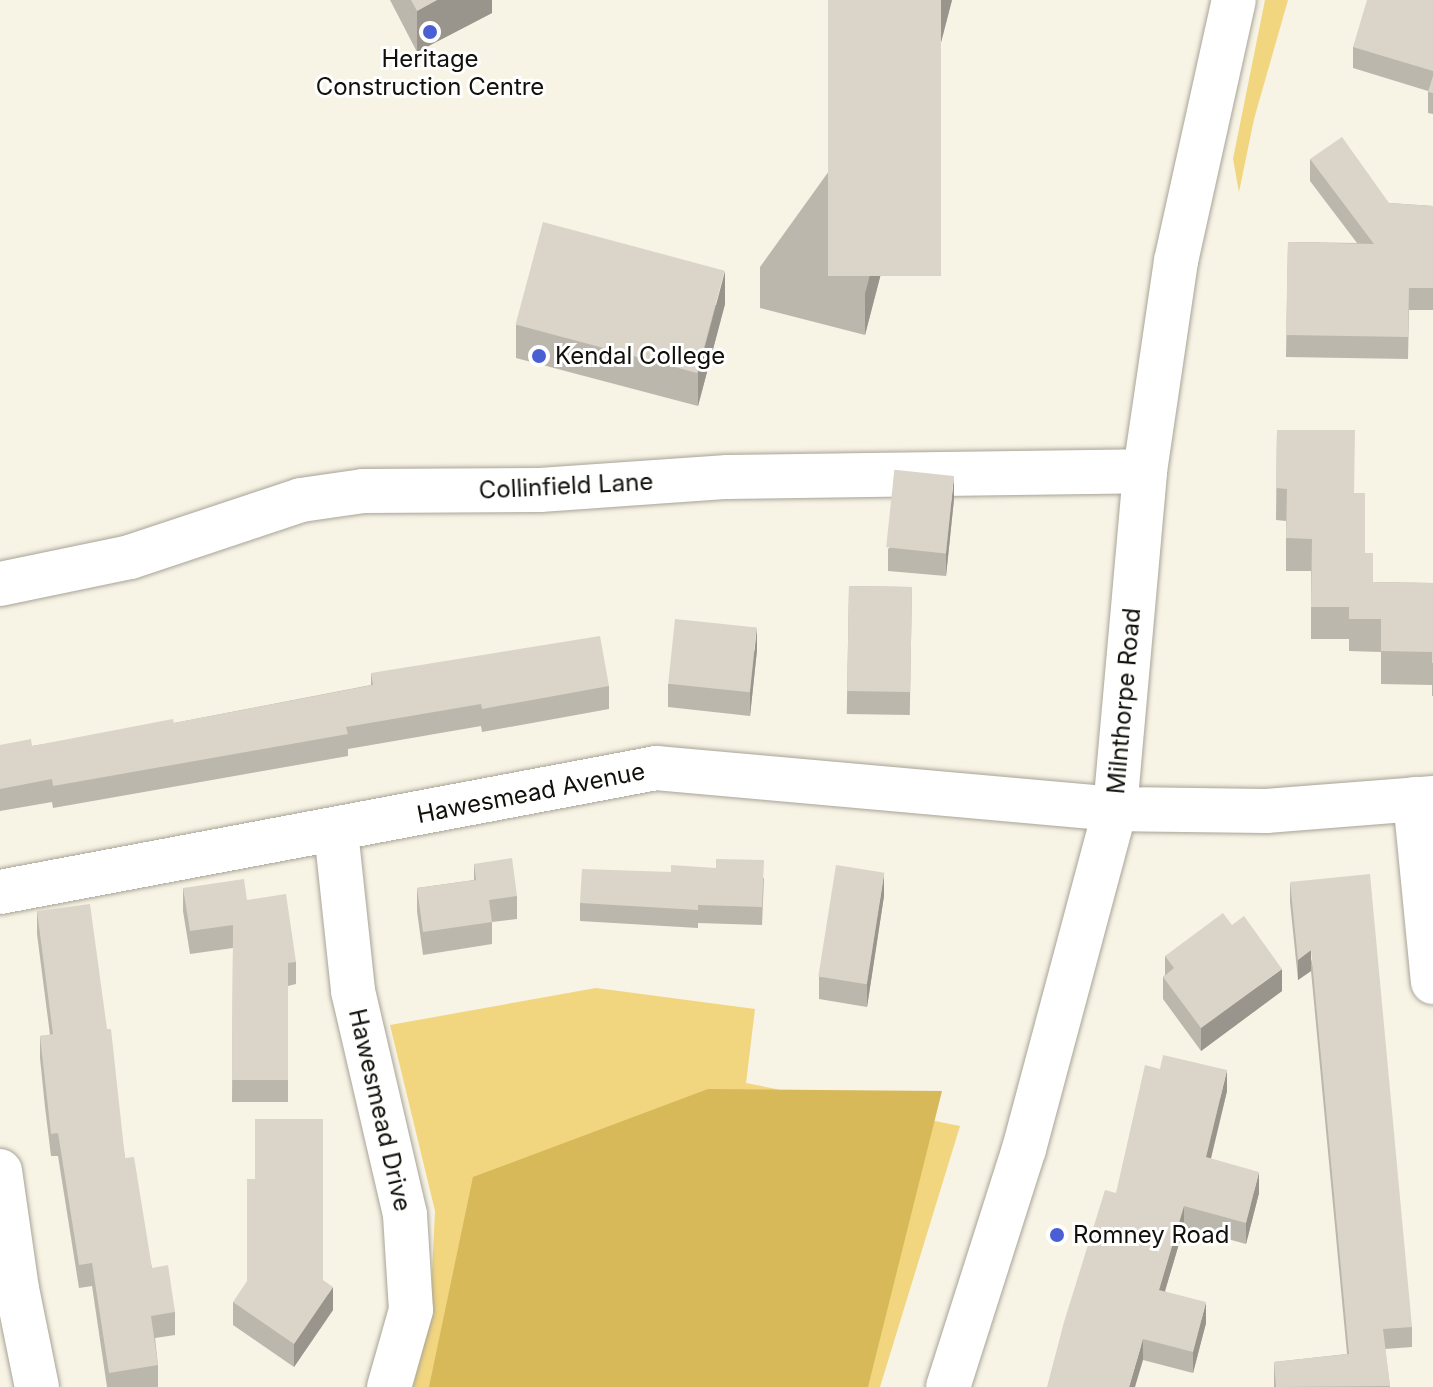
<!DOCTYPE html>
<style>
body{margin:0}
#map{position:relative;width:1433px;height:1387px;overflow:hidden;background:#f7f3e5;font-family:Inter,sans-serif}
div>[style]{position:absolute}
.green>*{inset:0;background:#f1d57f}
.forest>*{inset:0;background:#d7b95a}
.roads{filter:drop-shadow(0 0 2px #a8a497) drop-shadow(0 0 2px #a8a497)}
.minor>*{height:44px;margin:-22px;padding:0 22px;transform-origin:22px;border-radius:22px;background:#fff}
.primary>*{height:44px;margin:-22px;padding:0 22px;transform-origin:22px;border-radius:22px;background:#fff}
.trunk>*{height:44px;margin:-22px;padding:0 22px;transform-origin:22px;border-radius:22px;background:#fff}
.wall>*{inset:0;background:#bbb7ac;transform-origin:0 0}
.shaded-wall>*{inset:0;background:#99958c}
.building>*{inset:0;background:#dad5c8;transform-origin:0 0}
.dots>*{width:22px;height:22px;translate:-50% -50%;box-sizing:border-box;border:4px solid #fff;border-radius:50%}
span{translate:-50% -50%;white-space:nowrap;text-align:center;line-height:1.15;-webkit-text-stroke:6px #fff;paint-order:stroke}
.poi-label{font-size:24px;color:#11100b}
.left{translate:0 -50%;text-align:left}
.street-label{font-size:24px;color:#11100b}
</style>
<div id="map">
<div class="green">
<i style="clip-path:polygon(1265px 0,1288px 0,1254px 119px,1239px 192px,1233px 159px)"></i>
<i style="clip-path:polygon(596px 988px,755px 1009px,746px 1083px,960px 1126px,880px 1387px,413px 1387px,430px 1315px,435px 1211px,390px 1025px)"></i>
</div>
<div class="forest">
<i style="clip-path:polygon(708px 1089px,942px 1091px,868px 1387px,429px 1387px,473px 1177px)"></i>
</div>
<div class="roads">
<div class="minor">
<i style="left:0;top:584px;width:133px;rotate:-11.7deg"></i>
<i style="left:130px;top:557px;width:180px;rotate:-18.4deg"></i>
<i style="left:301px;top:500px;width:63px;rotate:-8.3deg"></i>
<i style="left:363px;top:491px;width:177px;rotate:-0.3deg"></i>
<i style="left:540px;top:490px;width:188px;rotate:-4deg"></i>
<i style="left:728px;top:477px;width:417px;rotate:-0.8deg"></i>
<i style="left:1415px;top:799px;width:184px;rotate:84.4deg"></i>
<i style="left:336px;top:831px;width:161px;rotate:83.9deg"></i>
<i style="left:353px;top:991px;width:230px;rotate:76.9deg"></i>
<i style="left:405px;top:1215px;width:95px;rotate:86.4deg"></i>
<i style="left:411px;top:1310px;width:80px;rotate:105.9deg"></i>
<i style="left:0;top:892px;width:668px;rotate:-10.7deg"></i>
<i style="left:656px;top:768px;width:461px;rotate:5.1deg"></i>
<i style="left:0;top:1171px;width:119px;rotate:81.8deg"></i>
<i style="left:17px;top:1289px;width:100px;rotate:78.5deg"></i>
</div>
<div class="primary">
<i style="left:1115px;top:809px;width:151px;rotate:0.8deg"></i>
<i style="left:1266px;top:811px;width:168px;rotate:-4.5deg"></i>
</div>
<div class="trunk">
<i style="left:948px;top:1387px;width:250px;rotate:-72.3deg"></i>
<i style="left:1024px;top:1149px;width:352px;rotate:-75deg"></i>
<i style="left:1115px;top:809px;width:339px;rotate:-84.9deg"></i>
<i style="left:1145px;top:471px;width:212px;rotate:-81.6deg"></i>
<i style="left:1176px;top:261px;width:267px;rotate:-77.5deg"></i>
</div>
</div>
<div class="wall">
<i style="clip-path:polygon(390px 0,492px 0,492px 13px,417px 52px)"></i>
<i style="clip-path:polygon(952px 0,865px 335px,760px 308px,760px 267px)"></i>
<i style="clip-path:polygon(1433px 0,1433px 114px,1428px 113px,1428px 91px,1353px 68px,1353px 47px)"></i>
<i style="clip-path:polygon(1310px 159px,1389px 203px,1433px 206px,1433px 310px,1409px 310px,1408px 359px,1286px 357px,1288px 242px,1357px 243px,1310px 181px)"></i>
<i style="clip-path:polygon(725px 304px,698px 406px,516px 358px,516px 325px)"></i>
<i style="clip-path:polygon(1277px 430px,1354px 493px,1365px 553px,1373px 582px,1433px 583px,1433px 696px,1432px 696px,1432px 685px,1381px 684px,1381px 652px,1349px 651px,1349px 639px,1311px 639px,1311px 571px,1286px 571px,1286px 521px,1276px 520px)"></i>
<i style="clip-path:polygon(954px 499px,946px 576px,888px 571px,888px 549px)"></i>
<i style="left:849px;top:586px;width:63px;height:128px;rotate:1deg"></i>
<i style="clip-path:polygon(757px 650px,750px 716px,668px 707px,668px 684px)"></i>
<i style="clip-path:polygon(371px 673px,609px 686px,609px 709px,482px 732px,481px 726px,348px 749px,348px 756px,53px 808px,52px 802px,0 811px,0 745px,32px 746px,174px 723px,371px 685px)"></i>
<i style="clip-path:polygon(474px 864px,517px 896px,517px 919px,492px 922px,492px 944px,423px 955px,417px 911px,417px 888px,474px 880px)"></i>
<i style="clip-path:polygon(764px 878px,762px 925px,698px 923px,698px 928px,580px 921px,580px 903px)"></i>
<i style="clip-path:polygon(1290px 882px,1412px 1327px,1412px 1347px,1385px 1349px,1390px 1387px,1274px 1387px,1274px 1362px,1347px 1354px,1311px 971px,1298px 980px,1290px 902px)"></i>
<i style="clip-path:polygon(183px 888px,247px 900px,296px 962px,296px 984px,288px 986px,288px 1102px,232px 1102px,233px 948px,190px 954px,183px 911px)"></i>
<i style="clip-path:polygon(884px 896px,867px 1007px,819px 999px,819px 977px)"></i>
<i style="clip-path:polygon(37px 911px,107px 1029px,125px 1158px,152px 1268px,175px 1312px,175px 1335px,155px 1338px,158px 1365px,158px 1387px,107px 1387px,92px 1286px,79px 1288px,58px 1156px,51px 1156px,45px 1107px,40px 1058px,40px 1036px,50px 1035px,37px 934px)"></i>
<i style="clip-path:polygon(1165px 956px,1282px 991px,1201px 1051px,1163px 999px,1163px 977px,1165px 975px)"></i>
<i style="clip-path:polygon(1227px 1091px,1211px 1159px,1259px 1193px,1246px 1244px,1184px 1227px,1165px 1291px,1206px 1323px,1193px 1373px,1143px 1360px,1116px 1193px)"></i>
<i style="clip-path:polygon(323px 1280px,333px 1310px,294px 1367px,233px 1325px,233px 1302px)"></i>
</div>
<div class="shaded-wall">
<i style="clip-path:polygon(437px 0,492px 0,492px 13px,417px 52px,417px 11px)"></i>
<i style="clip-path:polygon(941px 0,952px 0,865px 335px,865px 294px)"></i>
<i style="clip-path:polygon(725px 271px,725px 304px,698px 406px,698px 373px)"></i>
<i style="clip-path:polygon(954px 476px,954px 499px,946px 576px,946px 554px)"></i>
<i style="clip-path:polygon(757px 627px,757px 650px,750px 716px,750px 693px)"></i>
<i style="clip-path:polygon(884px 873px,884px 896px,867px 1007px,867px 984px)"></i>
<i style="clip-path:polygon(1311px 950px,1311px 971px,1298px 980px,1298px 960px)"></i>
<i style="clip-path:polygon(1282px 969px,1282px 991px,1201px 1051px,1201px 1028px)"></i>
<i style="clip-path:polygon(1227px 1070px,1227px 1091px,1206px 1178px,1206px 1157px)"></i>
<i style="clip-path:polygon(1259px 1172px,1259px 1193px,1246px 1244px,1246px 1223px)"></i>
<i style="clip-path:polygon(1184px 1206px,1184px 1227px,1159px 1311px,1159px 1290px)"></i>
<i style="clip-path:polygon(333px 1287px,333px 1310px,294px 1367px,294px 1344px)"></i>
<i style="clip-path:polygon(1206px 1302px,1206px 1323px,1193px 1373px,1193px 1352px)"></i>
<i style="clip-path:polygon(1143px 1339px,1143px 1360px,1135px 1387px,1129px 1387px)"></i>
</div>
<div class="building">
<i style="clip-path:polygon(411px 0,437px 0,417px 11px)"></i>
<i style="left:828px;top:0;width:113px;height:276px"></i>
<i style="clip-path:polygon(1367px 0,1433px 0,1433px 71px,1353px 47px)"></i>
<i style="clip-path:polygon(1433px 76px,1433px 93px,1428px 92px)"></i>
<i style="clip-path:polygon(1342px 137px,1389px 203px,1433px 206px,1433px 288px,1409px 288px,1408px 337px,1286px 335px,1288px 242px,1374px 244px,1310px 159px)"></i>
<i style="left:543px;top:222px;width:188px;height:106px;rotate:15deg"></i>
<i style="clip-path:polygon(1277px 430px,1355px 430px,1354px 493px,1365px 493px,1365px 553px,1373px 553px,1373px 582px,1433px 583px,1433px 663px,1432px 663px,1432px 652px,1381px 651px,1381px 619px,1349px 619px,1349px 607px,1311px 607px,1312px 539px,1286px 538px,1287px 489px,1276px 488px)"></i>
<i style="left:954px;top:476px;width:78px;height:60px;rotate:96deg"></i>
<i style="left:849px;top:586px;width:63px;height:105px;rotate:1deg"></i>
<i style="left:675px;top:619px;width:82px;height:65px;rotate:6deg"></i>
<i style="clip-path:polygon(600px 636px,609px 686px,482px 709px,481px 704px,346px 727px,348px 734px,53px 786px,52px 779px,0 789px,0 745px,31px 739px,32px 746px,173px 719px,174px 723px,373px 685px,371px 673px)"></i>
<i style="clip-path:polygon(512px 858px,517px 896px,489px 900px,492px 922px,423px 932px,417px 888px,476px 880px,474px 864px)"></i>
<i style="clip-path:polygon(716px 859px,764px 860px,762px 907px,698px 905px,698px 910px,580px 903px,582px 869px,671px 872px,671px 865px,716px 868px)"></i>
<i style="left:836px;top:865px;width:49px;height:113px;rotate:9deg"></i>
<i style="clip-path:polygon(1370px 874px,1412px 1327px,1383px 1329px,1390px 1386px,1276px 1387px,1274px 1362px,1349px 1354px,1311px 950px,1298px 960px,1290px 882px)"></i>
<i style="clip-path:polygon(244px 879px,247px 900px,286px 894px,296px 962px,288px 963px,288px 1080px,232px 1080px,233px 925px,190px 931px,183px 888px)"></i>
<i style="clip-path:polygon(90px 904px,107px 1029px,111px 1029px,125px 1158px,134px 1157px,152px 1268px,168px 1265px,175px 1312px,151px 1316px,158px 1365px,109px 1373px,92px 1263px,79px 1265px,58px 1133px,51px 1134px,40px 1036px,53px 1034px,37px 911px)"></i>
<i style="clip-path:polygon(1223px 913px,1232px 925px,1244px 916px,1282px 969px,1201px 1028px,1163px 977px,1174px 968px,1165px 956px)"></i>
<i style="clip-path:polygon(1163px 1055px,1227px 1070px,1206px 1157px,1259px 1172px,1246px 1223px,1184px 1206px,1159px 1290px,1206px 1302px,1193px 1352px,1143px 1339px,1129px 1387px,1047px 1387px,1064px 1322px,1105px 1190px,1116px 1193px,1145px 1065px,1160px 1069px)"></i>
<i style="clip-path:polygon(255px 1119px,323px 1119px,323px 1280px,333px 1287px,294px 1344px,233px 1302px,247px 1281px,247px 1179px,255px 1179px)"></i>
</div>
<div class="dots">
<i style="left:430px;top:32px;background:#4b5fd4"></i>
<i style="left:539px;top:356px;background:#4b5fd4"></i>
<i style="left:1057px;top:1235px;background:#4b5fd4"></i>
</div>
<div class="poi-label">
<span style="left:430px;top:73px">Heritage<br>Construction Centre</span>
<span class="left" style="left:555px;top:356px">Kendal College</span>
<span class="left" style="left:1073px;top:1235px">Romney Road</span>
</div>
<div class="street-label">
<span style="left:566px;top:486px;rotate:-3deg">Collinfield Lane</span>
<span style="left:1124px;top:701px;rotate:-85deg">Milnthorpe Road</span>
<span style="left:531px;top:793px;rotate:-11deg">Hawesmead Avenue</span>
<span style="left:380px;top:1110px;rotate:77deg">Hawesmead Drive</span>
</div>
</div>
